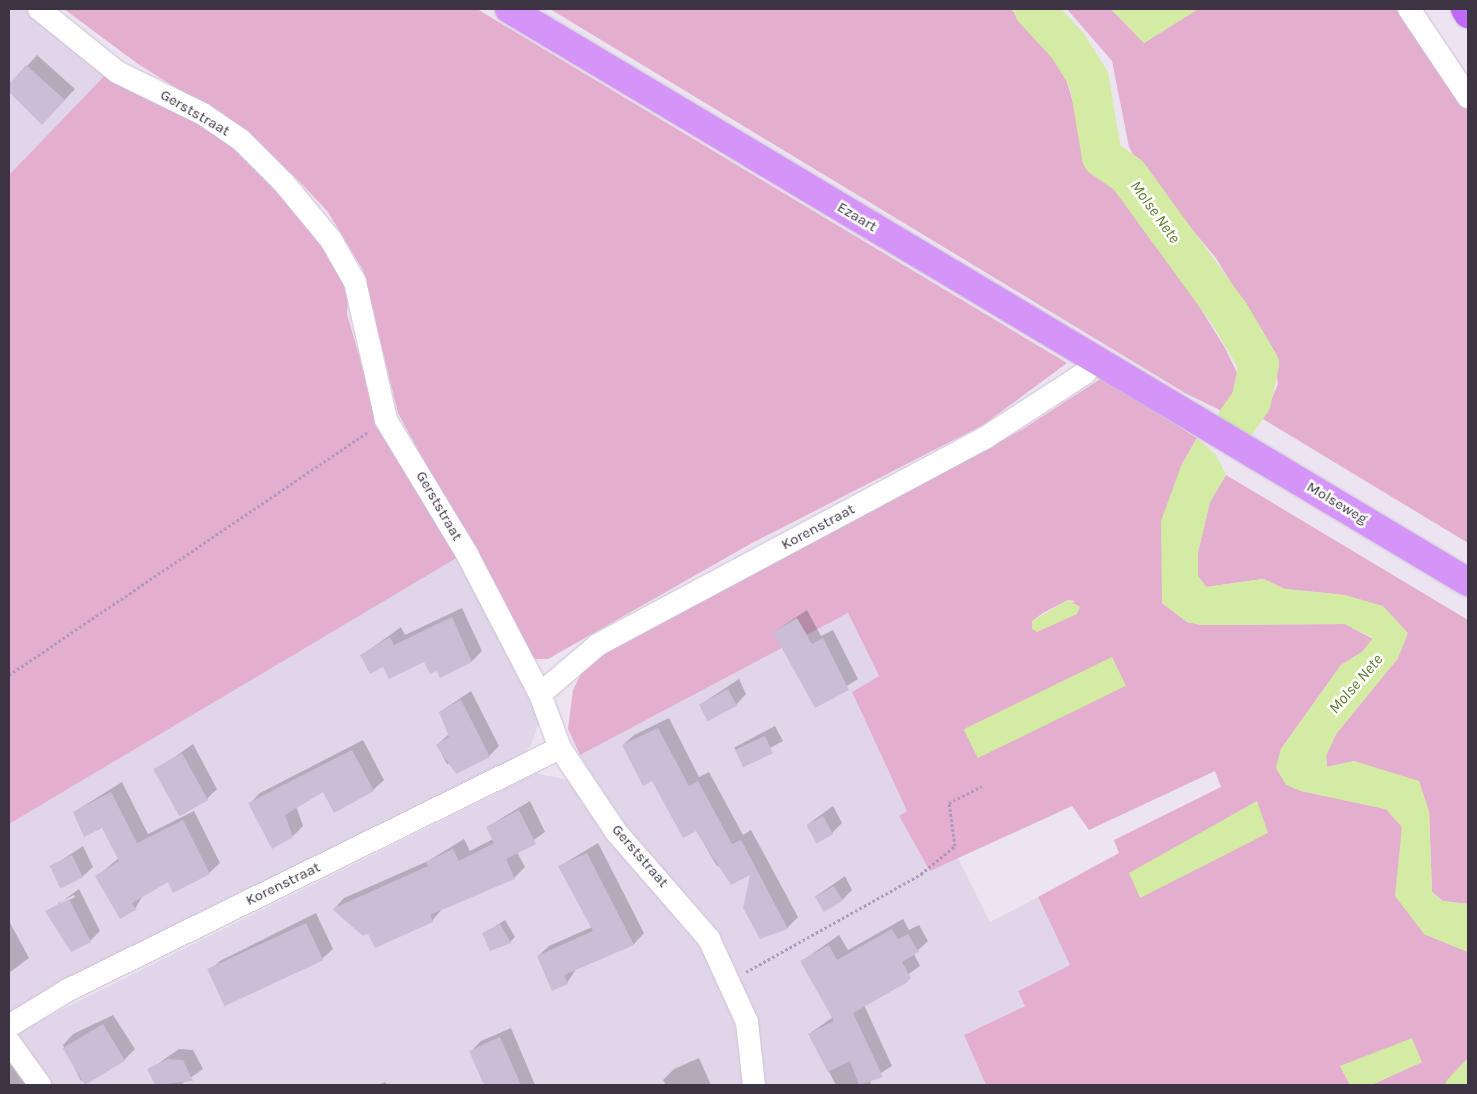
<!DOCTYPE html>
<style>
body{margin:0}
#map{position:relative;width:1477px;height:1094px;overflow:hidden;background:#ece4f1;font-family:Karla,sans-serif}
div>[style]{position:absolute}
.residential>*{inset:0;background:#e1d6e9}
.green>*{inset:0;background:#e4aecf}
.water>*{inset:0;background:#d3eba2;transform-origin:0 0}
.shadow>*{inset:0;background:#0003;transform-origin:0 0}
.river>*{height:40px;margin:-20px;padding:0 20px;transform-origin:20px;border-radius:20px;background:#d3eba2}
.building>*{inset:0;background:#cabdd5;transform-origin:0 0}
.path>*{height:3px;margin-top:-1.5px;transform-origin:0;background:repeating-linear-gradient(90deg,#ae99bd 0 2.5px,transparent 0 5px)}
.roads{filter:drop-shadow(0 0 1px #cec1d7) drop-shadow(0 0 1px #cec1d7)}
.minor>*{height:22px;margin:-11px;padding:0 11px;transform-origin:11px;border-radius:11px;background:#fff}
.major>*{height:28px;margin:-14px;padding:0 14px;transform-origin:14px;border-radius:14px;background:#d595f8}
.highway>*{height:28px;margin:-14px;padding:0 14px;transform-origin:14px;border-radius:14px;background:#bd6af6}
span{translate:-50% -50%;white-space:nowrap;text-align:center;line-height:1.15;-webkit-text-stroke:5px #fff;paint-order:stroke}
.street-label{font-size:15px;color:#3c3443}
.water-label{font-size:16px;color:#5e7b2a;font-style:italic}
.frame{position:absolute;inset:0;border:10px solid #3c3443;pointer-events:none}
</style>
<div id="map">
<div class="residential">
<i style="clip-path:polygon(9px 9px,27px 9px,107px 73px,9px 175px)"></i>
<i style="clip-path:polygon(460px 556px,540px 721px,530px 747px,517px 758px,60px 981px,9px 1013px,9px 824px)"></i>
<i style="clip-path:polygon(848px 613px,879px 676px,852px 692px,907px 811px,899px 816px,930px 870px,958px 858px,990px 922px,1038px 897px,1070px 965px,1018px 990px,1026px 1005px,964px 1035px,986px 1085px,763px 1085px,709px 924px,622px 824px,580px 755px)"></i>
<i style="clip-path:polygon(537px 773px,571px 781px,705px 951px,733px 1017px,746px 1085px,9px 1085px,9px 1051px,23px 1029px)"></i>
</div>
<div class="green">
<i style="clip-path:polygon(64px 9px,477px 9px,1067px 363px,983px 425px,752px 543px,548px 659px,531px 659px,398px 413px,363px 270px,328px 212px,298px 180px,218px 114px,138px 64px)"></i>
<i style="clip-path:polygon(550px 9px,1011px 9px,1061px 62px,1090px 159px,1175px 267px,1225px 348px,1241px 381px,1240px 401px,1230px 415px,1185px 393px)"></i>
<i style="clip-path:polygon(1067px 9px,1111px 9px,1144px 43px,1198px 9px,1398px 9px,1468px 111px,1468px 543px,1263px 419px,1278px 384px,1273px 352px,1216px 258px,1142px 170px,1129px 147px,1112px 61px)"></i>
<i style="clip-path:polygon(107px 73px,211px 129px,242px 151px,323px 244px,348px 292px,347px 314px,379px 425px,460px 556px,9px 824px,9px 175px)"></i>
<i style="clip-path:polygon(evenodd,1102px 378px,1197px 438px,1181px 466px,1162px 603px,1187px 622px,1202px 625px,1345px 624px,1373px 639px,1362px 652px,1341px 665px,1281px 749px,1276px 768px,1301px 791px,1386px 809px,1402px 827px,1400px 855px,1424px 934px,1468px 952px,1468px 1058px,1445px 1085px,1371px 1085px,1422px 1062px,1340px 1066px,1350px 1085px,986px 1085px,964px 1035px,1025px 1006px,1018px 991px,1070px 965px,1038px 897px,1119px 853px,1114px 840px,1221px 787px,1215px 771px,1089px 830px,1072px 806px,930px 871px,899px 816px,907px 811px,852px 692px,879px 676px,848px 613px,580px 755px,568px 729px,573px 690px,582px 672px,598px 656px,1023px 429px,1102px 378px,1068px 600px,1075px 601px,1032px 621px,1043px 613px,1068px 600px,1102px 378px,1256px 801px,1140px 898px,1247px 808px,1256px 801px)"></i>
<i style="clip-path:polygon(1226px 475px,1468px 620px,1468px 904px,1443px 901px,1432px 892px,1429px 811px,1354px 761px,1327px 767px,1326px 756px,1336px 734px,1398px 658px,1345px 595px,1285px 589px,1263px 579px,1206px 587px,1198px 576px,1198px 552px,1210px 502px)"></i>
</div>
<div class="water">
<i style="clip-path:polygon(1111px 9px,1198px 9px,1144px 43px)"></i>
<i style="clip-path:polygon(1197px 438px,1216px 455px,1226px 475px,1210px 502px,1198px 552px,1198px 576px,1206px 587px,1263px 579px,1285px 589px,1345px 595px,1383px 606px,1408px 633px,1398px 658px,1336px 734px,1326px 756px,1327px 767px,1354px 761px,1419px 781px,1429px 811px,1432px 892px,1443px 901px,1468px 904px,1468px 952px,1424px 934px,1395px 896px,1402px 827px,1386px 809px,1301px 791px,1286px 785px,1276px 768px,1281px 749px,1341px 665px,1362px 652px,1373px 638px,1345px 624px,1202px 625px,1187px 622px,1162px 603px,1161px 521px,1181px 466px)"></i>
<i style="clip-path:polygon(1068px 600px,1080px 607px,1077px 614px,1037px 632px,1032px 629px,1032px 621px)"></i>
<i style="left:1112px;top:657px;width:32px;height:165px;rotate:64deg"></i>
<i style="clip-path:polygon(1257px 801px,1268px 833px,1140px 898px,1129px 873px)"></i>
<i style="clip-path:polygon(1412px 1038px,1422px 1062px,1371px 1085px,1350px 1085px,1340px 1066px)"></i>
<i style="clip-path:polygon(1468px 1058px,1468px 1085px,1445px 1085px,1447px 1080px)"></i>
</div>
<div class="shadow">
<i style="clip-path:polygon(37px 55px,75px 89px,56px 109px,10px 85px)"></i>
<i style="clip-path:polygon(462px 608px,482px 651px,472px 661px,438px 669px,425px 661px,384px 665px,362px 655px,401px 627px,405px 635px)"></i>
<i style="clip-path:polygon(807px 610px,821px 636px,833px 630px,858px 679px,815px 706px,774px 632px)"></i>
<i style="clip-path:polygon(739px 679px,746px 694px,736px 705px,701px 704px)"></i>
<i style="clip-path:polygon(471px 691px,499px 746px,489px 756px,447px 764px,437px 745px,449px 734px,440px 712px)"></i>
<i style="clip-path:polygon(669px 718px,699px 777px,709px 772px,743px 835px,751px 830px,798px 917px,787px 928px,752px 872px,717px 866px,696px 830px,623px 745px,634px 735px)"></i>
<i style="left:775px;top:726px;width:17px;height:46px;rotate:62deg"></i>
<i style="clip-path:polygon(363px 740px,384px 780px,373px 790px,323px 790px,296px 806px,303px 826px,293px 836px,250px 803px,260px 793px)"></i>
<i style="clip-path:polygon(193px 744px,217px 789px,207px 799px,156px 770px)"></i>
<i style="clip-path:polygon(122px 782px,148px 834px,194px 811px,220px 863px,209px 873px,169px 880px,143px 895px,135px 909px,97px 876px,119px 858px,103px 826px,74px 812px)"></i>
<i style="clip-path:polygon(530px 801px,545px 832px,517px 852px,525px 867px,514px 878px,442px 909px,432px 921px,368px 932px,334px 909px,344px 898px,428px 861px,464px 839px,470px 851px,493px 839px,487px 827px)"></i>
<i style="clip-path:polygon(833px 806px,842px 823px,832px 833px,807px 825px)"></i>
<i style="clip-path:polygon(598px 843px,644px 933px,634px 944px,576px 969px,567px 983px,538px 956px,549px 946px,592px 927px,560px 866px)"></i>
<i style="clip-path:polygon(83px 846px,93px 867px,82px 877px,51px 867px)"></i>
<i style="clip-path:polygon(845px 876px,852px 890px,842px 900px,815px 897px)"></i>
<i style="clip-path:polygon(evenodd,79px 889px,100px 931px,90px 941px,47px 912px,79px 889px,74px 895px,75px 897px,58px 906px,58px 903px,74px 895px)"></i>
<i style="clip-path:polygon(316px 913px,333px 949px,322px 959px,209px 972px,220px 961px)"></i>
<i style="clip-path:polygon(903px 919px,909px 930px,919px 925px,928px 941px,914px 954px,920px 966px,864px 1005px,892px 1066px,870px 1080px,871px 1085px,836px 1085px,809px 1034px,833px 1017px,802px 961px,839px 935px,848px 950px)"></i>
<i style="clip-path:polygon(505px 920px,515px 937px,510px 942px,483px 934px)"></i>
<i style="clip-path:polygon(9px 921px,29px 958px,9px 973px)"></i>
<i style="clip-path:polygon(113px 1015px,135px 1049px,124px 1060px,81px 1081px,63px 1045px,73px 1034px)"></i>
<i style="clip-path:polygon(511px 1028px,535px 1085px,486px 1085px,471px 1051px,481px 1041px)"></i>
<i style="clip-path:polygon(179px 1049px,193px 1050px,203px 1069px,180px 1085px,156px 1085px,149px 1070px)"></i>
<i style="clip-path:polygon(18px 1056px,35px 1085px,9px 1085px,9px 1063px)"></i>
<i style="clip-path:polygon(699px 1058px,711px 1085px,666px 1085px,663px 1080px,674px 1069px)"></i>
<i style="clip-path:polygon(385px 1082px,387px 1085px,378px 1085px)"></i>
</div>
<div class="river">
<i style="left:1034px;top:9px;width:50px;rotate:47.4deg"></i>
<i style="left:1068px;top:46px;width:40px;rotate:58deg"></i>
<i style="left:1089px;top:80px;width:78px;rotate:80.4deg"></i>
<i style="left:1102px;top:157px;width:32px;rotate:35deg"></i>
<i style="left:1128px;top:175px;width:173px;rotate:53.9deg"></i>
<i style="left:1230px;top:315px;width:57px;rotate:59.4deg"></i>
<i style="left:1259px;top:364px;width:38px;rotate:102deg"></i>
<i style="left:1251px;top:401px;width:24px;rotate:125deg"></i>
</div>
<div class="building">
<i style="clip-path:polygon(26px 65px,65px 100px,42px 125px,9px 92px,9px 84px)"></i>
<i style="clip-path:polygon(452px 617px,472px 662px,440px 678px,437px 671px,430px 674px,424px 662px,389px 679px,383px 667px,370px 674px,360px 655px,390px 637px,394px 645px)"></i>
<i style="clip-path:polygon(797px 618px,812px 644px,823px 638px,849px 690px,815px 708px,773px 632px)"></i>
<i style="left:728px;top:689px;width:19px;height:33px;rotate:62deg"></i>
<i style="clip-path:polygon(461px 700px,490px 757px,456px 774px,436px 745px,449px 737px,439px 712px)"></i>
<i style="clip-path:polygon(658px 728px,689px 786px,698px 781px,732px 844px,741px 840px,788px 929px,760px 939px,743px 908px,750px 875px,731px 885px,696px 831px,683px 838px,652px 781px,643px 786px,622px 745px)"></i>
<i style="left:765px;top:736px;width:19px;height:33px;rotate:65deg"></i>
<i style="clip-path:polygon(352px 750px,374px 791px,334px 813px,323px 792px,285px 815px,293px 837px,272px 849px,248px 803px)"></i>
<i style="left:182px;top:753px;width:54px;height:33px;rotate:61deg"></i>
<i style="clip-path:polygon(111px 792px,137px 843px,183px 820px,210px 874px,173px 893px,168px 882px,132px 903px,136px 910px,120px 919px,95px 876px,119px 861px,102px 828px,84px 837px,73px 812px)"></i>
<i style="clip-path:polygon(519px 810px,536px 844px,506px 859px,515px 879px,430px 915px,433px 922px,375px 948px,368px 934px,363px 936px,332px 909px,428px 866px,426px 862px,453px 849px,459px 861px,494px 843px,486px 827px)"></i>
<i style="left:823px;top:816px;width:21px;height:19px;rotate:61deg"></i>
<i style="clip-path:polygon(587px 853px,634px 945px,564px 975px,568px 984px,552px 991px,537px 956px,593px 931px,558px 866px)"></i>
<i style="left:72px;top:855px;width:25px;height:25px;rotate:64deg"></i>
<i style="left:834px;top:886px;width:17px;height:22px;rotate:59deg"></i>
<i style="clip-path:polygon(69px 899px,91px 942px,71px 952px,45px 911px)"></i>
<i style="left:306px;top:923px;width:41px;height:109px;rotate:65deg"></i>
<i style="clip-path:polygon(500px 924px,511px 943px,490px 951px,482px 933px)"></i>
<i style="clip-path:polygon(892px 929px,898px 939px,908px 934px,919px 952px,902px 962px,911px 978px,906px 983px,853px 1013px,883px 1077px,859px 1085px,850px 1061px,828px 1072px,808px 1034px,834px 1021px,800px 961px,829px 945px,837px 960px)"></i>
<i style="left:103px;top:1024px;width:43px;height:47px;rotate:59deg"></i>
<i style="clip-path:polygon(500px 1037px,521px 1085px,484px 1085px,469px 1051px)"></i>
<i style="clip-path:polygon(168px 1059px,183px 1060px,193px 1081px,155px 1085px,147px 1069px)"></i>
</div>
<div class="path">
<i style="left:9px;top:675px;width:435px;rotate:-34.1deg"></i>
<i style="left:746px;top:972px;width:201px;rotate:-29.2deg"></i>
<i style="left:921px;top:874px;width:44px;rotate:-39.5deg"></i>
<i style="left:955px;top:846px;width:43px;rotate:-97.9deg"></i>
<i style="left:949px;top:803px;width:37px;rotate:-27deg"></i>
</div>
<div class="roads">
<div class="minor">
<i style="left:39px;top:9px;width:100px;rotate:38.9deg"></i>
<i style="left:117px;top:72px;width:96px;rotate:26deg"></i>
<i style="left:203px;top:114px;width:46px;rotate:34.4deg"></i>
<i style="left:241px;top:140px;width:59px;rotate:45deg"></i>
<i style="left:283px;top:182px;width:75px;rotate:50.4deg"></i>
<i style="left:331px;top:240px;width:48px;rotate:60.3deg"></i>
<i style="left:355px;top:282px;width:141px;rotate:77.3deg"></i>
<i style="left:386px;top:420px;width:157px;rotate:58.8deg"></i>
<i style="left:467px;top:554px;width:158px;rotate:62.5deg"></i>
<i style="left:540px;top:694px;width:58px;rotate:69.7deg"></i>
<i style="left:560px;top:748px;width:102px;rotate:56.2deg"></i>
<i style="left:617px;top:833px;width:140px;rotate:49deg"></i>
<i style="left:709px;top:939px;width:91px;rotate:65.4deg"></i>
<i style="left:747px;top:1022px;width:63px;rotate:83.7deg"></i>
<i style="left:1409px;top:9px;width:106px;rotate:56.2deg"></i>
<i style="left:540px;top:694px;width:77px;rotate:-40.3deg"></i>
<i style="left:599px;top:644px;width:438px;rotate:-28.1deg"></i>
<i style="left:985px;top:438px;width:119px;rotate:-33deg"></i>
<i style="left:1085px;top:373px;width:18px;rotate:-52deg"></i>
<i style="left:9px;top:1026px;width:69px;rotate:-31.4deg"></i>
<i style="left:68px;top:990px;width:548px;rotate:-26.19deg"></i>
<i style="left:9px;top:1042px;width:53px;rotate:54.2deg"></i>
</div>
<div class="major">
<i style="left:509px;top:9px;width:1117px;rotate:30.86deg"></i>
</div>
<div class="highway">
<i style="left:1465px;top:9px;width:6px;rotate:59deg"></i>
</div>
</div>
<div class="street-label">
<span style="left:195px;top:113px;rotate:30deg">Gerststraat</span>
<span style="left:857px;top:217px;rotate:31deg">Ezaart</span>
<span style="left:1337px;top:503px;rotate:31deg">Molseweg</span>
<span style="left:439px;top:506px;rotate:60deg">Gerststraat</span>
<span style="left:818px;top:527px;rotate:-28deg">Korenstraat</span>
<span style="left:640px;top:856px;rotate:49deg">Gerststraat</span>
<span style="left:283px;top:884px;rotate:-26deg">Korenstraat</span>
</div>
<div class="water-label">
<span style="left:1155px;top:212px;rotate:54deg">Molse Nete</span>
<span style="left:1356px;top:684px;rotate:-49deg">Molse Nete</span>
</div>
<div class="frame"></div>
</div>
